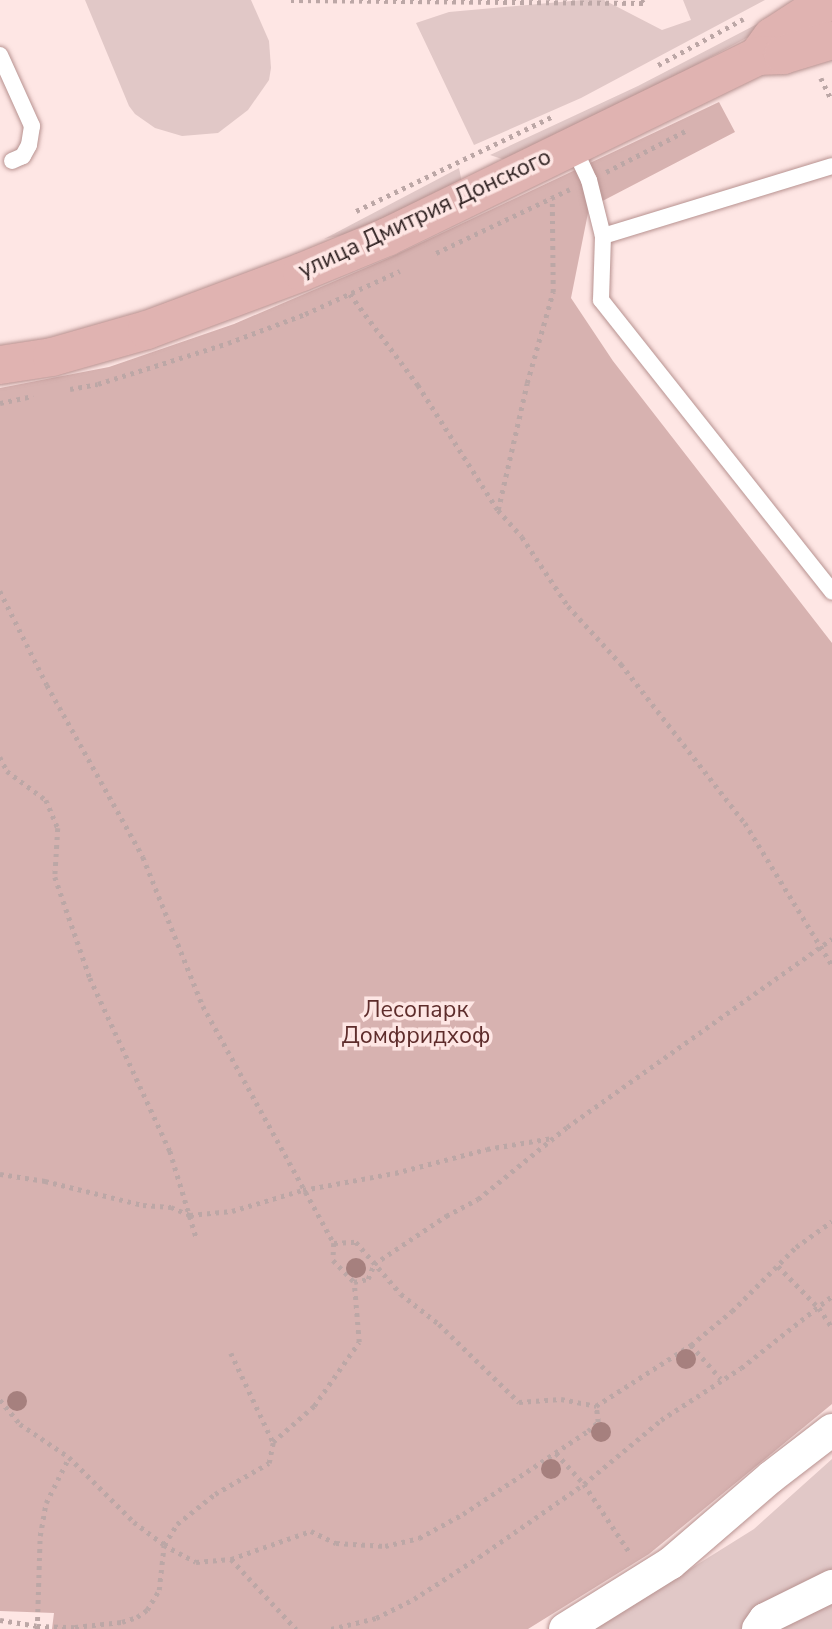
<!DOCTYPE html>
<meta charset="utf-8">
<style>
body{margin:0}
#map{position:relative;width:832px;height:1629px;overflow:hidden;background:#fee6e4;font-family:"Nunito Sans",sans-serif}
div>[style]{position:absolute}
.green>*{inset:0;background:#e1c8c7}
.forest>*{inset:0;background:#d7b2b0}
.path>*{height:4.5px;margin-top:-2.25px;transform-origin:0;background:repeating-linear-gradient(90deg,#bca7a6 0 3.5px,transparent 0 8.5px)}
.roads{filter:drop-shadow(0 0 2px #b79290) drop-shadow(0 0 2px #b79290)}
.service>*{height:16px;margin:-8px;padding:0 8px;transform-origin:8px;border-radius:8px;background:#fff}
.minor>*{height:32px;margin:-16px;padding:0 16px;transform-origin:16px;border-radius:16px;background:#fff}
.primary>*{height:38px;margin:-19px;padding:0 19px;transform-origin:19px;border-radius:19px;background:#e0b3b1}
.trees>*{width:20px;height:20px;margin:-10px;border-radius:50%;background:#a6807e}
span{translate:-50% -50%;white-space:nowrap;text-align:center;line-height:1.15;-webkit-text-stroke:7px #fee6e4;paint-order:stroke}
.street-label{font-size:23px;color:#2d1f1f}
.park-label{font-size:23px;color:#5e2c2b}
</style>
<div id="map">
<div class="green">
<i style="clip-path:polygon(85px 0,251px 0,269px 41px,271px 68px,269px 80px,248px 110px,218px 133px,182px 136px,155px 128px,135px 114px,129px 106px)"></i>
<i style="clip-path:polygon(582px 0,604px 0,662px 30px,691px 20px,683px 0,765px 0,581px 98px,474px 145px,416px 23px,449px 12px)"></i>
<i style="clip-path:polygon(784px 10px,789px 15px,514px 163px,490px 155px,638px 86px)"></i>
<i style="clip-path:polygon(459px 168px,462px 183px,362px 231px,324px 239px)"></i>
<i style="clip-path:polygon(832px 1459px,832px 1629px,594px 1629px,754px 1529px)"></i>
</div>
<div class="forest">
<i style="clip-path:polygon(719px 102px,735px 132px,589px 208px,571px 298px,613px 361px,832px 643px,832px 1404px,649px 1554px,528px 1629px,52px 1629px,54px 1613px,0 1611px,0 388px,109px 367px,234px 324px,391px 257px)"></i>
</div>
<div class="path">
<i style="left:291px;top:0;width:352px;rotate:0.5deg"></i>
<i style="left:643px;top:3px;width:4px;rotate:-124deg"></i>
<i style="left:658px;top:65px;width:97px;rotate:-28.4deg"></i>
<i style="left:821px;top:78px;width:25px;rotate:64deg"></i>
<i style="left:606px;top:172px;width:93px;rotate:-27.4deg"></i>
<i style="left:356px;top:211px;width:219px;rotate:-25.7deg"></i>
<i style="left:436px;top:253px;width:148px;rotate:-25.5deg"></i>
<i style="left:350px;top:294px;width:114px;rotate:53.2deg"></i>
<i style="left:418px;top:385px;width:148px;rotate:57.4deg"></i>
<i style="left:498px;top:510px;width:36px;rotate:48deg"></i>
<i style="left:522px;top:537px;width:83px;rotate:56.3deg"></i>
<i style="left:568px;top:606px;width:79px;rotate:47.6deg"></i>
<i style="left:621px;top:664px;width:202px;rotate:52.1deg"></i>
<i style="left:745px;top:823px;width:167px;rotate:58.5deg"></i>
<i style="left:70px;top:389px;width:28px;rotate:-10deg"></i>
<i style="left:98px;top:384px;width:136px;rotate:-17.5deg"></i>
<i style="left:228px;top:343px;width:82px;rotate:-20.6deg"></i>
<i style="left:305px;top:314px;width:104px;rotate:-24.4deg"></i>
<i style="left:0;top:403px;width:34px;rotate:-12deg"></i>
<i style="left:498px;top:510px;width:130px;rotate:-77.1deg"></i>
<i style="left:527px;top:383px;width:95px;rotate:-74.1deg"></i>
<i style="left:553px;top:292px;width:94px;rotate:-90.6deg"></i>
<i style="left:0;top:591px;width:105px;rotate:63.4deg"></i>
<i style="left:47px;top:685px;width:197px;rotate:60.8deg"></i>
<i style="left:143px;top:857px;width:161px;rotate:68.1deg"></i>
<i style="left:203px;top:1006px;width:271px;rotate:61.1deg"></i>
<i style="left:334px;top:1243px;width:22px;rotate:-3deg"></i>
<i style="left:356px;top:1242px;width:69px;rotate:49.1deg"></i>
<i style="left:401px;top:1294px;width:48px;rotate:38.3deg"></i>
<i style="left:439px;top:1324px;width:112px;rotate:44.3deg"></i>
<i style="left:519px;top:1402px;width:42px;rotate:-4.1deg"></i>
<i style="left:561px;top:1399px;width:36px;rotate:11deg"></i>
<i style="left:0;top:757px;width:16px;rotate:63deg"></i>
<i style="left:7px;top:771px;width:49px;rotate:36.6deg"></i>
<i style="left:46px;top:800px;width:30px;rotate:67deg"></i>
<i style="left:58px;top:828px;width:49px;rotate:93.5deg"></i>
<i style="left:55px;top:877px;width:107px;rotate:70.9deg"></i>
<i style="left:90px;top:978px;width:191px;rotate:65.2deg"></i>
<i style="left:170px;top:1151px;width:93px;rotate:73.1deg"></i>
<i style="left:0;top:1174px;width:46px;rotate:8.8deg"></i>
<i style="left:45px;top:1181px;width:101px;rotate:13.8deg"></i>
<i style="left:143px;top:1205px;width:28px;rotate:4deg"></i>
<i style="left:171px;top:1207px;width:21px;rotate:23deg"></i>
<i style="left:190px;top:1215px;width:42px;rotate:-5.4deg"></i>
<i style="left:232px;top:1211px;width:74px;rotate:-16.5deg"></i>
<i style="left:303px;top:1190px;width:94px;rotate:-10.5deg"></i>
<i style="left:395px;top:1173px;width:95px;rotate:-14.6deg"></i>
<i style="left:487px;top:1149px;width:66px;rotate:-9.6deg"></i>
<i style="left:334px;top:1243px;width:17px;rotate:93deg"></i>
<i style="left:333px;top:1260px;width:30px;rotate:46deg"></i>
<i style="left:778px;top:1266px;width:59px;rotate:45.7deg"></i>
<i style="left:819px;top:1308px;width:23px;rotate:56deg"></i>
<i style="left:691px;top:1345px;width:45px;rotate:48.6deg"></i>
<i style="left:231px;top:1353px;width:98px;rotate:64.7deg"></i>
<i style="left:0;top:1400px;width:31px;rotate:50deg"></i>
<i style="left:20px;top:1424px;width:59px;rotate:34deg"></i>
<i style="left:69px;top:1457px;width:92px;rotate:45deg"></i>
<i style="left:134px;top:1522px;width:38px;rotate:37deg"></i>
<i style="left:164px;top:1545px;width:36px;rotate:28deg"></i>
<i style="left:196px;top:1562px;width:35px;rotate:-5deg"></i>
<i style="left:231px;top:1559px;width:96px;rotate:47.1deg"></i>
<i style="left:556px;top:1453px;width:42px;rotate:47.9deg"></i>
<i style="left:584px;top:1484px;width:83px;rotate:56.3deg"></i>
<i style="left:231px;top:1559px;width:85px;rotate:-19.3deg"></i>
<i style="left:311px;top:1531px;width:28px;rotate:26deg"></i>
<i style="left:336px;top:1543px;width:49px;rotate:3.5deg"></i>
<i style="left:385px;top:1546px;width:35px;rotate:-13deg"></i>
<i style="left:419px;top:1538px;width:50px;rotate:-28.6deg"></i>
<i style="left:463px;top:1514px;width:150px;rotate:-33.6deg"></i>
<i style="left:588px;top:1431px;width:13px;rotate:-42deg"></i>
<i style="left:598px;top:1422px;width:16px;rotate:-97deg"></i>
<i style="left:596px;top:1406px;width:113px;rotate:-32.7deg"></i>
<i style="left:691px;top:1345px;width:53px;rotate:-39.7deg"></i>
<i style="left:732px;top:1311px;width:91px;rotate:-45deg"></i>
<i style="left:796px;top:1247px;width:44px;rotate:-35.8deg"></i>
<i style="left:0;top:1620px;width:37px;rotate:9deg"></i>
<i style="left:37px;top:1626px;width:38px;rotate:2deg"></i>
<i style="left:75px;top:1627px;width:47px;rotate:-6.1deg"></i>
<i style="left:122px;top:1622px;width:16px;rotate:-18deg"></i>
<i style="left:137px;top:1617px;width:12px;rotate:-35deg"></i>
<i style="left:147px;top:1610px;width:23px;rotate:-59deg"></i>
<i style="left:159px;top:1590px;width:45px;rotate:-83.7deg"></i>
<i style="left:164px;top:1545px;width:25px;rotate:-58deg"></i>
<i style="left:177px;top:1524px;width:48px;rotate:-38.3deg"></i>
<i style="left:215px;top:1494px;width:62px;rotate:-29.9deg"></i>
<i style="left:269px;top:1463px;width:21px;rotate:-79deg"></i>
<i style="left:273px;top:1442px;width:55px;rotate:-41.3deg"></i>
<i style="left:314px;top:1406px;width:78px;rotate:-54.9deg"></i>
<i style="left:359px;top:1342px;width:60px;rotate:-94.8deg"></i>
<i style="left:354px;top:1282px;width:14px;rotate:-12deg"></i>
<i style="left:368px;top:1279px;width:16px;rotate:-68deg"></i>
<i style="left:374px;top:1264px;width:87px;rotate:-33.7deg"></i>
<i style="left:446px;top:1216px;width:36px;rotate:-28deg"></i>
<i style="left:478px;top:1199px;width:114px;rotate:-39deg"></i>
<i style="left:567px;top:1127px;width:325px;rotate:-35.4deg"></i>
<i style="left:37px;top:1629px;width:93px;rotate:-88.2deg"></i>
<i style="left:40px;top:1536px;width:34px;rotate:-80deg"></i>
<i style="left:46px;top:1503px;width:51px;rotate:-63.4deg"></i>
<i style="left:331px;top:1629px;width:46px;rotate:-13.7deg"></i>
<i style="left:376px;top:1618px;width:42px;rotate:-26.6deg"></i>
<i style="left:414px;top:1599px;width:77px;rotate:-32.9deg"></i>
<i style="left:479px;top:1557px;width:128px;rotate:-34.8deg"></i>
<i style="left:584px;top:1484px;width:100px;rotate:-39.7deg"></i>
<i style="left:661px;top:1420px;width:95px;rotate:-33deg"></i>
<i style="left:741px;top:1368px;width:116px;rotate:-38.4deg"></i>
</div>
<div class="roads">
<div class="service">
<i style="left:0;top:55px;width:78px;rotate:65.7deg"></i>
<i style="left:32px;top:126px;width:19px;rotate:99deg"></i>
<i style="left:29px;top:145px;width:13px;rotate:119deg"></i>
<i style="left:23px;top:156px;width:12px;rotate:156deg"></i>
<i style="left:573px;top:146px;width:38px;rotate:65deg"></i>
<i style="left:589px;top:180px;width:58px;rotate:76deg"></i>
<i style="left:603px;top:236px;width:64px;rotate:91.8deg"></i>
<i style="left:601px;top:300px;width:372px;rotate:51.6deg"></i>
<i style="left:603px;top:236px;width:239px;rotate:-17deg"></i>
</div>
<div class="minor">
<i style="left:565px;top:1629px;width:125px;rotate:-31.9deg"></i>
<i style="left:671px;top:1563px;width:132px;rotate:-40.7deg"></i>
<i style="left:771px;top:1477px;width:77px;rotate:-37.6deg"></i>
<i style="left:758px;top:1629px;width:12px;rotate:-55deg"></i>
<i style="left:765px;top:1619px;width:75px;rotate:-26.2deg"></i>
</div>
<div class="primary">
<i style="left:758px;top:56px;width:24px;rotate:-54deg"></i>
<i style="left:772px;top:37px;width:68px;rotate:-33deg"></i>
<i style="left:0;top:365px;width:53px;rotate:-8.7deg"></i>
<i style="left:52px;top:357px;width:99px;rotate:-15.9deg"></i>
<i style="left:147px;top:330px;width:165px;rotate:-20.5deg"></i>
<i style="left:302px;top:272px;width:92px;rotate:-22.4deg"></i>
<i style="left:387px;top:237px;width:413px;rotate:-26deg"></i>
<i style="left:758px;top:56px;width:25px;rotate:-2deg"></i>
<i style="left:783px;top:55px;width:51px;rotate:-17deg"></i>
</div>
</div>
<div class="trees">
<i style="left:356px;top:1268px"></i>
<i style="left:686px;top:1359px"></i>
<i style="left:17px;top:1401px"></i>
<i style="left:601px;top:1432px"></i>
<i style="left:551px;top:1469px"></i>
</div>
<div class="street-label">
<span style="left:425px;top:214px;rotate:-25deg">улица Дмитрия Донского</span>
</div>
<div class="park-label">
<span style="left:416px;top:1023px">Лесопарк<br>Домфридхоф</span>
</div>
</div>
